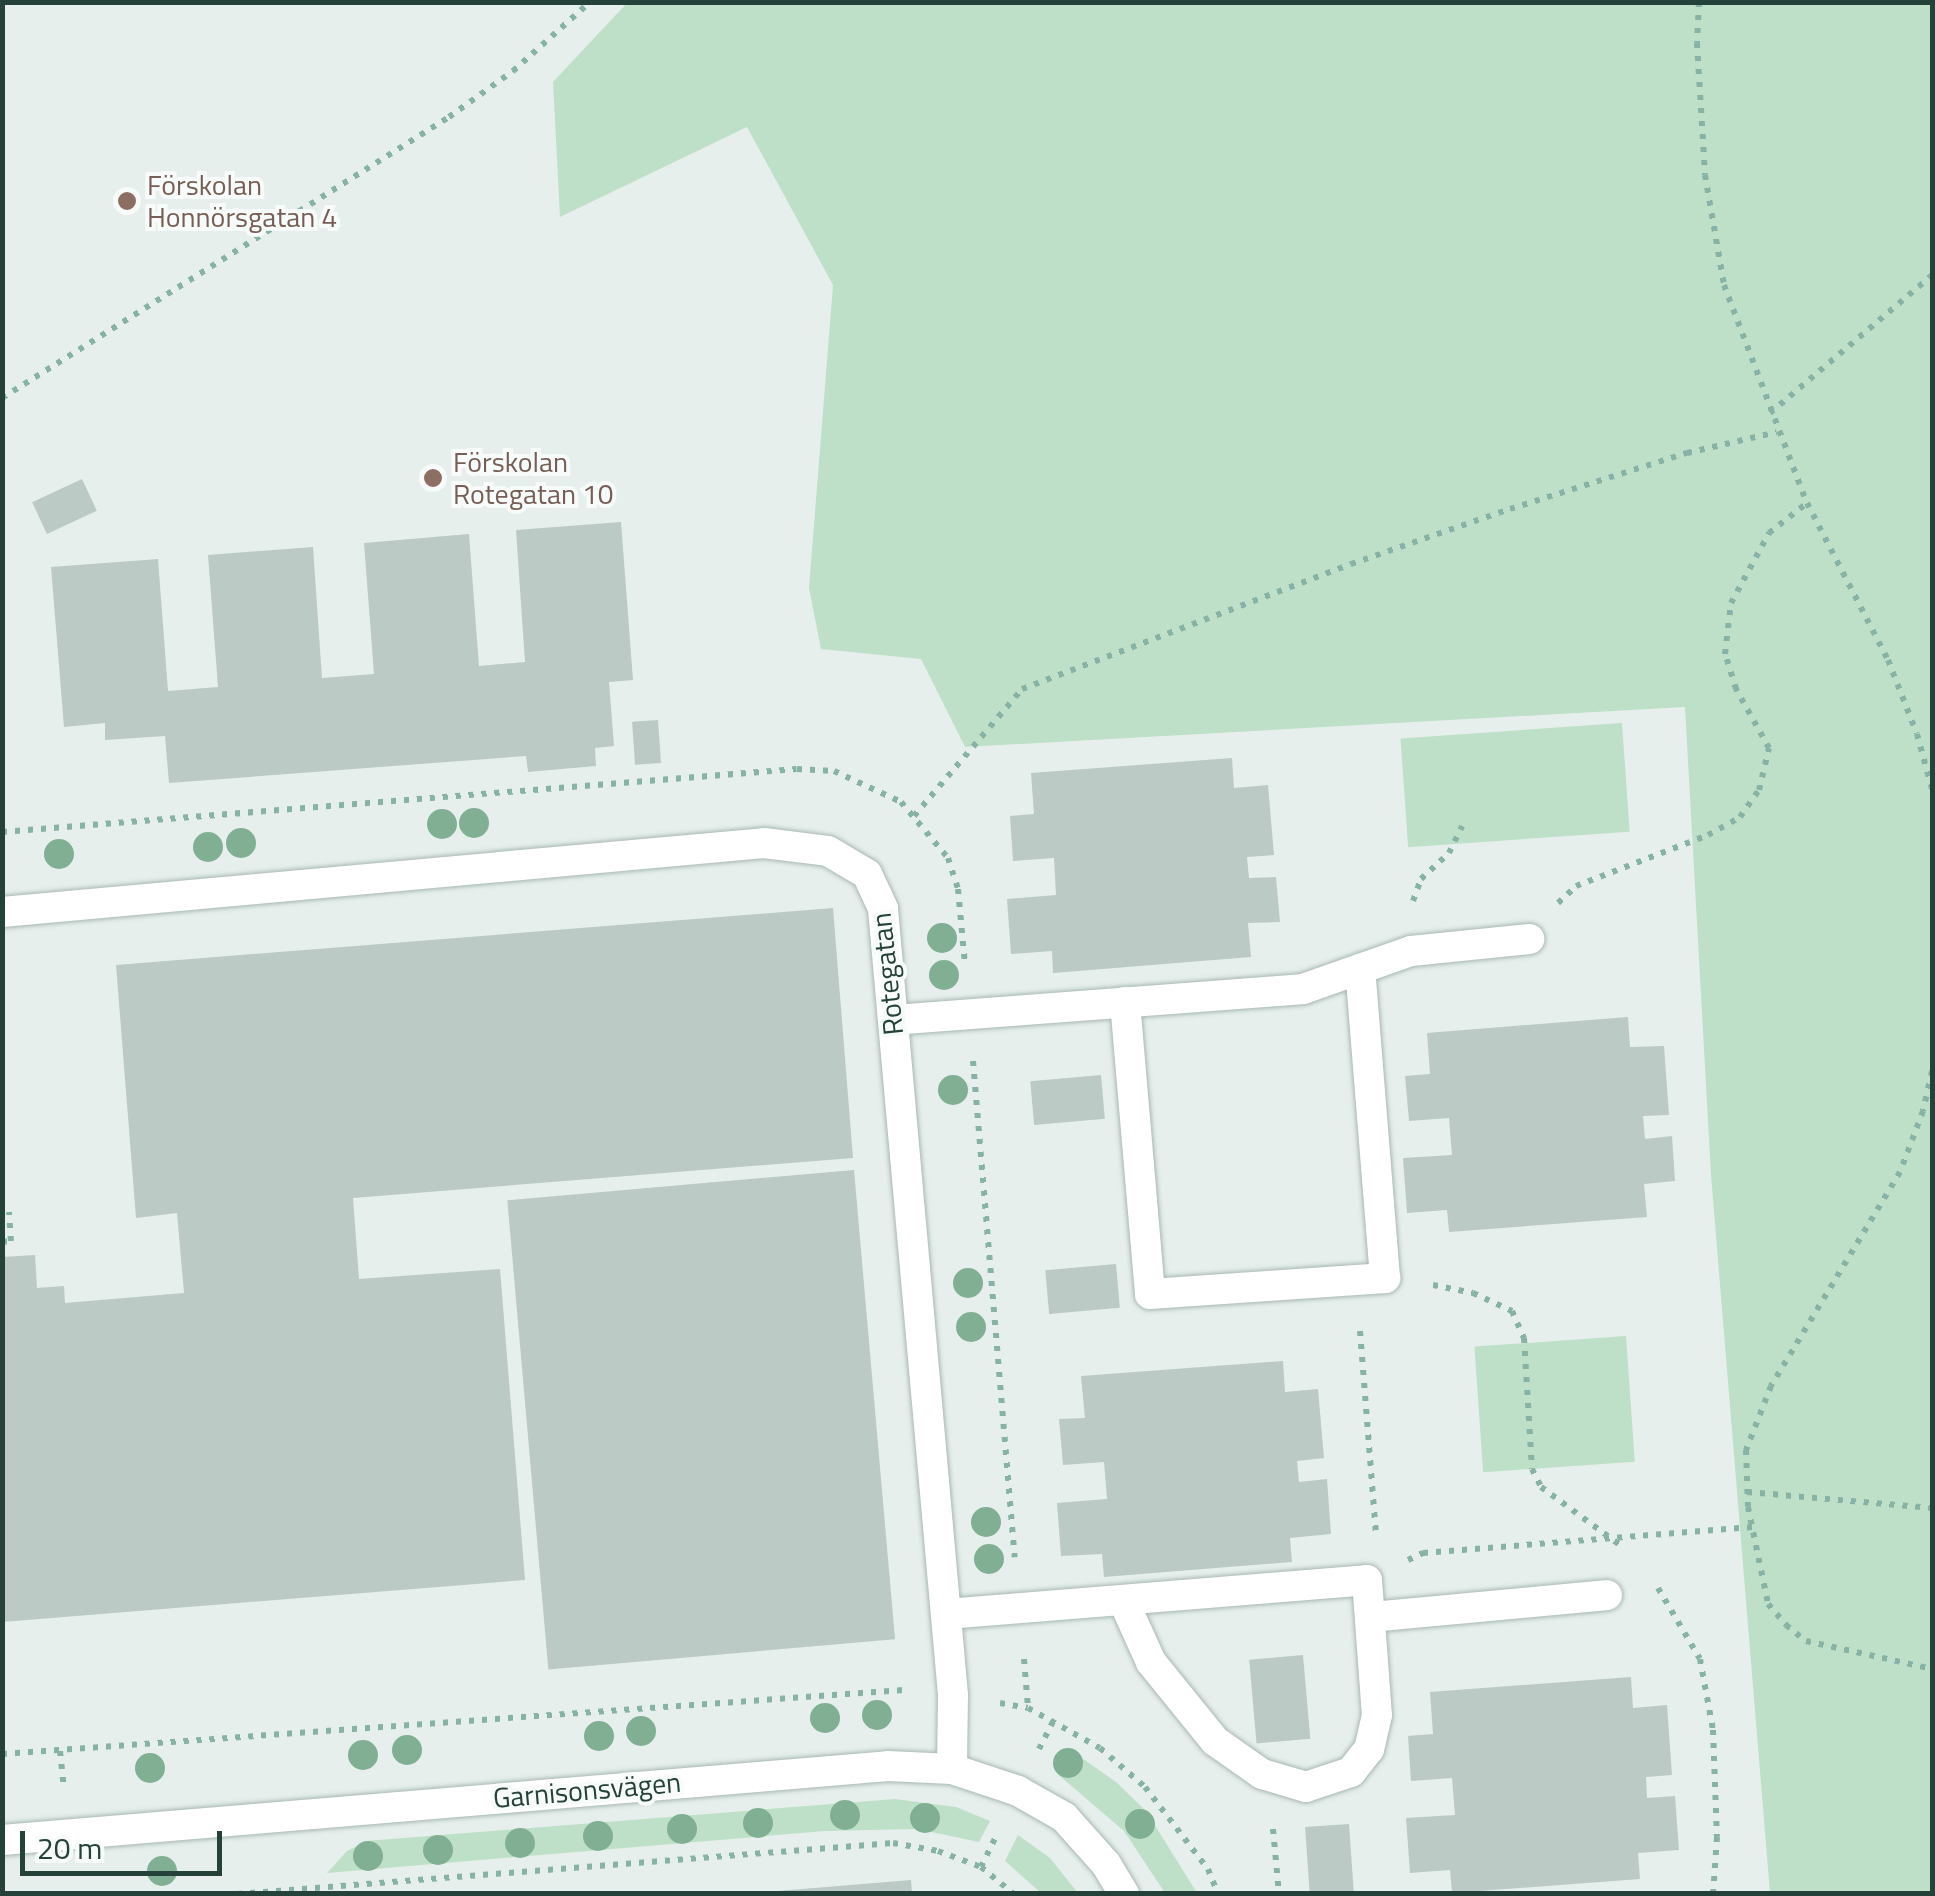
<!DOCTYPE html>
<meta charset="utf-8">
<style>
body{margin:0}
#map{position:relative;width:1935px;height:1896px;overflow:hidden;background:#e6efeb;font-family:"Titillium Web",sans-serif}
div>[style]{position:absolute}
.green>*{inset:0;background:#bfe0c8;transform-origin:0 0}
.building>*{inset:0;background:#bbcac4;transform-origin:0 0}
.path>*{height:6px;margin-top:-3px;transform-origin:0;background:repeating-linear-gradient(90deg,#86b3a5 0 5px,transparent 0 13px)}
.roads{filter:drop-shadow(0 0 2px #a8b8b2) drop-shadow(0 0 2px #a8b8b2)}
.lane>*{height:30px;margin:-15px;padding:0 15px;transform-origin:15px;border-radius:15px;background:#fff}
.street>*{height:30px;margin:-15px;padding:0 15px;transform-origin:15px;border-radius:15px;background:#fff}
.secondary>*{height:30px;margin:-15px;padding:0 15px;transform-origin:15px;border-radius:15px;background:#fff}
.trees>*{width:30px;height:30px;margin:-15px;border-radius:50%;background:#80af93}
.dots>*{width:28px;height:28px;translate:-50% -50%;box-sizing:border-box;border:5px solid #f7fbf9;border-radius:50%}
span{translate:-50% -50%;white-space:nowrap;text-align:center;line-height:1.15;-webkit-text-stroke:8px #f7fbf9;paint-order:stroke}
.education-label{font-size:28px;color:#785e54}
.left{translate:0 -50%;text-align:left}
.street-label{font-size:28px;color:#24423a}
.frame{position:absolute;inset:0;border:5px solid #24423a;pointer-events:none}
.scale{position:absolute;left:20px;top:1831px;width:202px;height:45px;box-sizing:border-box;border:5px solid #24423a;border-top:0;padding-left:12px;font-size:30px;line-height:35px;white-space:nowrap;color:#24423a;-webkit-text-stroke:8px #f7fbf9;paint-order:stroke}
</style>
<div id="map">
<div class="green">
<i style="clip-path:polygon(627px 3px,1932px 3px,1932px 1893px,1770px 1893px,1711px 1175px,1685px 707px,965px 747px,921px 659px,821px 649px,809px 588px,833px 285px,747px 127px,560px 217px,553px 82px)"></i>
<i style="left:1622px;top:723px;width:109px;height:222px;rotate:86deg"></i>
<i style="left:1626px;top:1336px;width:126px;height:152px;rotate:86deg"></i>
<i style="clip-path:polygon(1069px 1749px,1116px 1782px,1146px 1811px,1197px 1893px,1165px 1893px,1124px 1831px,1061px 1777px,1056px 1768px,1061px 1754px)"></i>
<i style="clip-path:polygon(895px 1799px,956px 1807px,990px 1821px,979px 1842px,917px 1829px,825px 1831px,327px 1873px,347px 1851px,366px 1841px)"></i>
<i style="clip-path:polygon(1018px 1835px,1050px 1858px,1078px 1893px,1041px 1893px,1005px 1861px)"></i>
</div>
<div class="building">
<i style="left:82px;top:479px;width:35px;height:55px;rotate:65deg"></i>
<i style="clip-path:polygon(621px 522px,633px 680px,609px 682px,614px 746px,595px 748px,596px 766px,528px 772px,526px 756px,169px 783px,165px 736px,105px 740px,105px 723px,64px 727px,51px 567px,158px 559px,168px 691px,218px 687px,208px 555px,313px 547px,322px 678px,374px 674px,364px 543px,469px 534px,479px 666px,525px 662px,516px 530px)"></i>
<i style="left:658px;top:720px;width:43px;height:26px;rotate:86deg"></i>
<i style="clip-path:polygon(1232px 758px,1234px 788px,1268px 785px,1274px 855px,1247px 857px,1249px 878px,1276px 877px,1280px 922px,1248px 923px,1251px 957px,1053px 973px,1052px 951px,1011px 954px,1007px 899px,1056px 895px,1054px 858px,1013px 861px,1010px 816px,1034px 814px,1031px 773px)"></i>
<i style="clip-path:polygon(833px 908px,853px 1158px,353px 1198px,359px 1279px,500px 1269px,525px 1580px,2px 1622px,2px 1257px,35px 1255px,37px 1288px,64px 1286px,65px 1303px,184px 1293px,177px 1213px,136px 1218px,116px 965px)"></i>
<i style="clip-path:polygon(1628px 1017px,1630px 1047px,1664px 1046px,1669px 1115px,1643px 1116px,1645px 1139px,1672px 1136px,1675px 1181px,1644px 1184px,1647px 1217px,1449px 1232px,1447px 1210px,1407px 1213px,1403px 1158px,1452px 1155px,1449px 1118px,1409px 1121px,1405px 1076px,1430px 1074px,1427px 1033px)"></i>
<i style="left:1101px;top:1075px;width:44px;height:71px;rotate:85deg"></i>
<i style="left:854px;top:1170px;width:471px;height:348px;rotate:85deg"></i>
<i style="left:1116px;top:1264px;width:44px;height:71px;rotate:85deg"></i>
<i style="clip-path:polygon(1283px 1361px,1285px 1392px,1318px 1389px,1324px 1458px,1297px 1461px,1299px 1482px,1327px 1479px,1331px 1534px,1290px 1538px,1292px 1562px,1104px 1577px,1102px 1554px,1061px 1556px,1057px 1503px,1107px 1499px,1104px 1462px,1063px 1465px,1059px 1419px,1085px 1418px,1081px 1376px)"></i>
<i style="left:1303px;top:1655px;width:84px;height:54px;rotate:85deg"></i>
<i style="clip-path:polygon(1631px 1677px,1633px 1708px,1667px 1705px,1672px 1775px,1646px 1777px,1647px 1798px,1675px 1796px,1679px 1850px,1638px 1853px,1640px 1879px,1452px 1893px,1450px 1870px,1410px 1873px,1406px 1818px,1455px 1815px,1452px 1778px,1411px 1781px,1408px 1736px,1433px 1734px,1430px 1692px)"></i>
<i style="left:1349px;top:1824px;width:70px;height:44px;rotate:86deg"></i>
<i style="clip-path:polygon(911px 1880px,912px 1894px,778px 1894px,778px 1891px)"></i>
</div>
<div class="path">
<i style="left:1699px;top:2px;width:41px;rotate:92.8deg"></i>
<i style="left:1697px;top:43px;width:132px;rotate:86.5deg"></i>
<i style="left:1705px;top:175px;width:112px;rotate:80.2deg"></i>
<i style="left:1724px;top:285px;width:233px;rotate:69.2deg"></i>
<i style="left:1807px;top:503px;width:177px;rotate:62.7deg"></i>
<i style="left:1888px;top:660px;width:79px;rotate:68.6deg"></i>
<i style="left:1917px;top:734px;width:57px;rotate:74.7deg"></i>
<i style="left:2px;top:398px;width:528px;rotate:-32.15deg"></i>
<i style="left:449px;top:117px;width:79px;rotate:-35.7deg"></i>
<i style="left:513px;top:71px;width:103px;rotate:-41.9deg"></i>
<i style="left:1770px;top:413px;width:213px;rotate:-40.4deg"></i>
<i style="left:914px;top:816px;width:167px;rotate:-49.6deg"></i>
<i style="left:1022px;top:689px;width:352px;rotate:-20.8deg"></i>
<i style="left:1351px;top:564px;width:168px;rotate:-19.1deg"></i>
<i style="left:1510px;top:509px;width:186px;rotate:-17.6deg"></i>
<i style="left:1687px;top:453px;width:92px;rotate:-13.1deg"></i>
<i style="left:2px;top:832px;width:797px;rotate:-4.53deg"></i>
<i style="left:797px;top:769px;width:37px;rotate:3deg"></i>
<i style="left:834px;top:771px;width:74px;rotate:24.8deg"></i>
<i style="left:901px;top:802px;width:73px;rotate:50deg"></i>
<i style="left:948px;top:858px;width:33px;rotate:72deg"></i>
<i style="left:958px;top:889px;width:75px;rotate:84.7deg"></i>
<i style="left:1413px;top:901px;width:23px;rotate:-70deg"></i>
<i style="left:1421px;top:879px;width:38px;rotate:-43deg"></i>
<i style="left:1449px;top:853px;width:30px;rotate:-64deg"></i>
<i style="left:1558px;top:903px;width:25px;rotate:-43deg"></i>
<i style="left:1576px;top:886px;width:142px;rotate:-21.1deg"></i>
<i style="left:1708px;top:835px;width:37px;rotate:-29deg"></i>
<i style="left:1740px;top:817px;width:33px;rotate:-55deg"></i>
<i style="left:1759px;top:790px;width:43px;rotate:-76.6deg"></i>
<i style="left:1769px;top:748px;width:68px;rotate:-119.2deg"></i>
<i style="left:1736px;top:689px;width:37px;rotate:-107deg"></i>
<i style="left:1725px;top:654px;width:51px;rotate:-83.3deg"></i>
<i style="left:1731px;top:603px;width:80px;rotate:-61.5deg"></i>
<i style="left:1769px;top:533px;width:48px;rotate:-38.3deg"></i>
<i style="left:973px;top:1061px;width:498px;rotate:85.2deg"></i>
<i style="left:1932px;top:1071px;width:41px;rotate:102.7deg"></i>
<i style="left:1923px;top:1111px;width:65px;rotate:110.7deg"></i>
<i style="left:1900px;top:1172px;width:250px;rotate:121.1deg"></i>
<i style="left:1771px;top:1386px;width:69px;rotate:111.3deg"></i>
<i style="left:1746px;top:1450px;width:57px;rotate:88deg"></i>
<i style="left:1748px;top:1507px;width:99px;rotate:78.3deg"></i>
<i style="left:1768px;top:1604px;width:28px;rotate:49deg"></i>
<i style="left:1786px;top:1625px;width:26px;rotate:39deg"></i>
<i style="left:1806px;top:1641px;width:129px;rotate:12.5deg"></i>
<i style="left:2px;top:1242px;width:9px;rotate:-6deg"></i>
<i style="left:11px;top:1241px;width:29px;rotate:-94deg"></i>
<i style="left:1433px;top:1285px;width:41px;rotate:11.3deg"></i>
<i style="left:1473px;top:1293px;width:43px;rotate:24.8deg"></i>
<i style="left:1512px;top:1311px;width:30px;rotate:66deg"></i>
<i style="left:1524px;top:1338px;width:131px;rotate:86.5deg"></i>
<i style="left:1532px;top:1469px;width:20px;rotate:63deg"></i>
<i style="left:1541px;top:1487px;width:103px;rotate:36.3deg"></i>
<i style="left:1360px;top:1331px;width:203px;rotate:85.5deg"></i>
<i style="left:1747px;top:1492px;width:186px;rotate:4.9deg"></i>
<i style="left:1408px;top:1560px;width:17px;rotate:-25deg"></i>
<i style="left:1423px;top:1553px;width:330px;rotate:-4.5deg"></i>
<i style="left:1658px;top:1588px;width:82px;rotate:59.4deg"></i>
<i style="left:1700px;top:1659px;width:72px;rotate:79.6deg"></i>
<i style="left:1713px;top:1730px;width:107px;rotate:87.9deg"></i>
<i style="left:1717px;top:1837px;width:57px;rotate:94deg"></i>
<i style="left:1024px;top:1659px;width:49px;rotate:85.3deg"></i>
<i style="left:1000px;top:1703px;width:28px;rotate:10deg"></i>
<i style="left:1028px;top:1708px;width:82px;rotate:29.1deg"></i>
<i style="left:1100px;top:1748px;width:60px;rotate:40.9deg"></i>
<i style="left:1145px;top:1787px;width:103px;rotate:52.5deg"></i>
<i style="left:1208px;top:1869px;width:27px;rotate:68deg"></i>
<i style="left:1039px;top:1749px;width:31px;rotate:-63deg"></i>
<i style="left:60px;top:1751px;width:37px;rotate:84deg"></i>
<i style="left:2px;top:1754px;width:904px;rotate:-4.06deg"></i>
<i style="left:1273px;top:1829px;width:65px;rotate:84.7deg"></i>
<i style="left:981px;top:1867px;width:34px;rotate:-64deg"></i>
<i style="left:237px;top:1894px;width:658px;rotate:-4.45deg"></i>
<i style="left:893px;top:1843px;width:46px;rotate:10.1deg"></i>
<i style="left:938px;top:1851px;width:46px;rotate:20.4deg"></i>
<i style="left:981px;top:1867px;width:43px;rotate:39.3deg"></i>
</div>
<div class="roads">
<div class="lane">
<i style="left:1125px;top:1002px;width:293px;rotate:85.1deg"></i>
<i style="left:1150px;top:1294px;width:236px;rotate:-3.9deg"></i>
<i style="left:1385px;top:1278px;width:310px;rotate:-94.6deg"></i>
<i style="left:893px;top:1020px;width:411px;rotate:-4.3deg"></i>
<i style="left:1303px;top:989px;width:114px;rotate:-19.4deg"></i>
<i style="left:1411px;top:951px;width:119px;rotate:-5.8deg"></i>
<i style="left:946px;top:1614px;width:422px;rotate:-4.6deg"></i>
<i style="left:1367px;top:1580px;width:135px;rotate:85.8deg"></i>
<i style="left:1377px;top:1715px;width:35px;rotate:103deg"></i>
<i style="left:1369px;top:1749px;width:29px;rotate:128deg"></i>
<i style="left:1351px;top:1772px;width:47px;rotate:161.6deg"></i>
<i style="left:1306px;top:1787px;width:46px;rotate:-163.5deg"></i>
<i style="left:1262px;top:1774px;width:57px;rotate:-144.9deg"></i>
<i style="left:1215px;top:1741px;width:102px;rotate:-129deg"></i>
<i style="left:1151px;top:1662px;width:68px;rotate:-114.3deg"></i>
<i style="left:1371px;top:1617px;width:237px;rotate:-5.3deg"></i>
</div>
<div class="street">
<i style="left:2px;top:912px;width:765px;rotate:-5.17deg"></i>
<i style="left:764px;top:843px;width:64px;rotate:7.1deg"></i>
<i style="left:828px;top:851px;width:45px;rotate:30.5deg"></i>
<i style="left:867px;top:874px;width:38px;rotate:65deg"></i>
<i style="left:883px;top:909px;width:789px;rotate:84.91deg"></i>
<i style="left:953px;top:1695px;width:74px;rotate:90.8deg"></i>
</div>
<div class="secondary">
<i style="left:2px;top:1840px;width:889px;rotate:-4.77deg"></i>
<i style="left:888px;top:1766px;width:64px;rotate:2.7deg"></i>
<i style="left:952px;top:1769px;width:70px;rotate:18.4deg"></i>
<i style="left:1018px;top:1791px;width:53px;rotate:29.5deg"></i>
<i style="left:1064px;top:1817px;width:63px;rotate:48.2deg"></i>
<i style="left:1106px;top:1864px;width:35px;rotate:59deg"></i>
</div>
</div>
<div class="trees">
<i style="left:474px;top:823px"></i>
<i style="left:442px;top:824px"></i>
<i style="left:241px;top:843px"></i>
<i style="left:208px;top:847px"></i>
<i style="left:59px;top:854px"></i>
<i style="left:942px;top:938px"></i>
<i style="left:944px;top:975px"></i>
<i style="left:953px;top:1090px"></i>
<i style="left:968px;top:1283px"></i>
<i style="left:971px;top:1327px"></i>
<i style="left:986px;top:1522px"></i>
<i style="left:989px;top:1559px"></i>
<i style="left:877px;top:1715px"></i>
<i style="left:825px;top:1718px"></i>
<i style="left:641px;top:1731px"></i>
<i style="left:599px;top:1736px"></i>
<i style="left:407px;top:1750px"></i>
<i style="left:363px;top:1755px"></i>
<i style="left:1068px;top:1763px"></i>
<i style="left:150px;top:1768px"></i>
<i style="left:845px;top:1815px"></i>
<i style="left:925px;top:1818px"></i>
<i style="left:758px;top:1823px"></i>
<i style="left:1140px;top:1824px"></i>
<i style="left:682px;top:1829px"></i>
<i style="left:598px;top:1836px"></i>
<i style="left:520px;top:1843px"></i>
<i style="left:438px;top:1850px"></i>
<i style="left:368px;top:1856px"></i>
<i style="left:162px;top:1871px"></i>
</div>
<div class="dots">
<i style="left:127px;top:201px;background:#8d6e63"></i>
<i style="left:433px;top:478px;background:#8d6e63"></i>
</div>
<div class="education-label">
<span class="left" style="left:147px;top:201px">Förskolan<br>Honnörsgatan 4</span>
<span class="left" style="left:453px;top:478px">Förskolan<br>Rotegatan 10</span>
</div>
<div class="street-label">
<span style="left:887px;top:974px;rotate:-96deg">Rotegatan</span>
<span style="left:587px;top:1790px;rotate:-5deg">Garnisonsvägen</span>
</div>
<div class="frame"></div>
<div class="scale">20 m</div>
</div>
